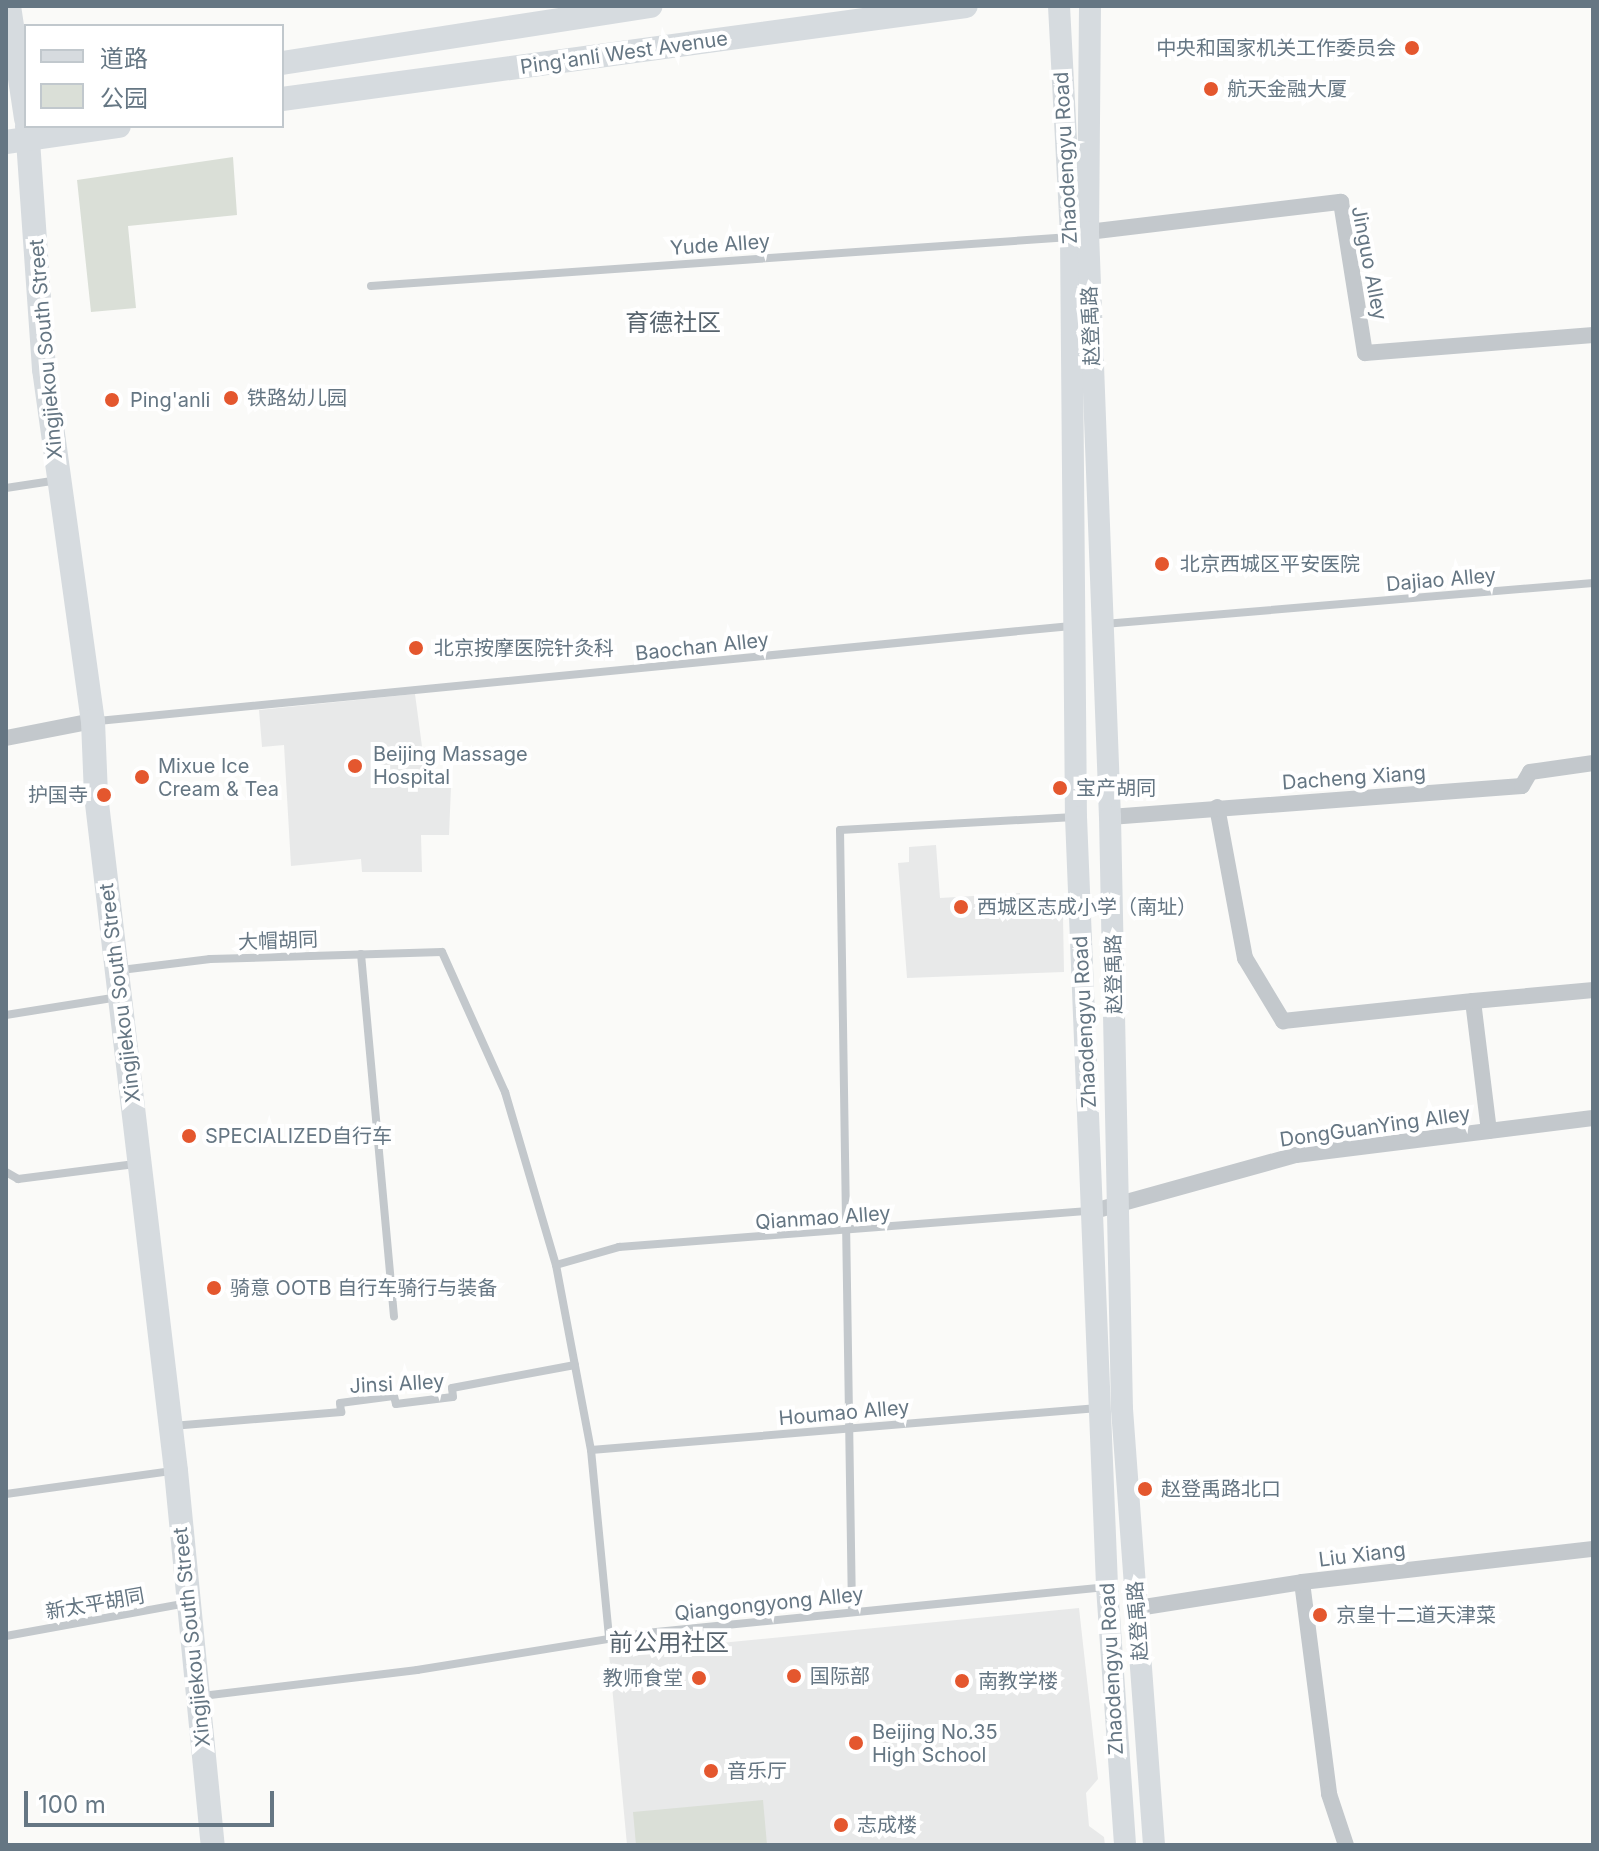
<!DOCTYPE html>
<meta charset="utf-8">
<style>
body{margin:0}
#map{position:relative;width:1599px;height:1851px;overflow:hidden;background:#fafaf8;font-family:Inter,"Noto Sans SC",sans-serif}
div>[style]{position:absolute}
.built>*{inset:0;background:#e8e9e9}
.green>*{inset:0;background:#dadfd7}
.service>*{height:8px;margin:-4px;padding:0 4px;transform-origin:4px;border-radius:4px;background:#c3c8cc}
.minor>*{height:16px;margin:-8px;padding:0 8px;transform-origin:8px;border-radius:8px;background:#c3c8cc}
.secondary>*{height:22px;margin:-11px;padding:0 11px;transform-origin:11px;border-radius:11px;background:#d6dbdf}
.primary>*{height:24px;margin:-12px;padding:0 12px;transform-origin:12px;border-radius:12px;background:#d6dbdf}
.dots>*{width:22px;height:22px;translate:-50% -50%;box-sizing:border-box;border:4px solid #fff;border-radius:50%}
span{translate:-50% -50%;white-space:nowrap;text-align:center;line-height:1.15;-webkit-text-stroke:8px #fff;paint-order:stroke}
.poi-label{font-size:20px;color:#657683}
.right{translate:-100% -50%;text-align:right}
.left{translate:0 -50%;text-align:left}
.street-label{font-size:20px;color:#657683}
.quarter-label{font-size:24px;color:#57646e}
.frame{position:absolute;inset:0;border:8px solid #657683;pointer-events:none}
.legend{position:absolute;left:24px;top:24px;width:260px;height:104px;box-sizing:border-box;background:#fff;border:2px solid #c1c8cd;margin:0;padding:10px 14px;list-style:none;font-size:24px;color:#657683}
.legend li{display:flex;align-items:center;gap:16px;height:40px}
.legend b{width:40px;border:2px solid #c1c8cd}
.scale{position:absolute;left:24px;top:1791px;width:250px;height:36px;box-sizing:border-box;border:4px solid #657683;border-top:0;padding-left:10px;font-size:24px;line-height:28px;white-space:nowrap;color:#657683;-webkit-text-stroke:6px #fff;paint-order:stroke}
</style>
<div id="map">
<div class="built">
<i style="clip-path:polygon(415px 694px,427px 784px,451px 787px,449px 835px,421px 835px,422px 872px,362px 872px,361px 859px,291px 866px,284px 745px,262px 747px,259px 710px)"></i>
<i style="clip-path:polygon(936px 845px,940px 898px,1020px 893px,1021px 918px,1063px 917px,1064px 972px,907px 978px,898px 863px,909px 862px,909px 847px)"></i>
<i style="clip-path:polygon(1079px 1608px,1098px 1779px,1086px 1793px,1089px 1826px,1104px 1837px,1105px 1845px,627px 1845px,609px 1654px)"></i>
</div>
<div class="green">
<i style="clip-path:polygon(233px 157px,237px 215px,128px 226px,136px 308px,91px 312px,77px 180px)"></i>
<i style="clip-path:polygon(763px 1800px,767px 1845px,636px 1845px,633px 1812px)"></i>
</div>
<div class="service">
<i style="left:371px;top:286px;width:701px;rotate:-4.01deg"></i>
<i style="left:6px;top:488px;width:53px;rotate:-8.7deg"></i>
<i style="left:1104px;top:624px;width:491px;rotate:-4.8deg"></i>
<i style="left:98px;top:721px;width:978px;rotate:-5.58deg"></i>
<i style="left:361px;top:954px;width:364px;rotate:84.8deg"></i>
<i style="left:121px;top:970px;width:90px;rotate:-7deg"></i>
<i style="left:210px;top:959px;width:232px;rotate:-1.7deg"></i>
<i style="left:442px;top:952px;width:154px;rotate:65.8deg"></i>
<i style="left:505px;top:1092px;width:180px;rotate:73.6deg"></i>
<i style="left:556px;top:1265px;width:188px;rotate:79.3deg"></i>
<i style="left:591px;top:1450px;width:189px;rotate:84.5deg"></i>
<i style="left:6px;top:1015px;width:114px;rotate:-9.1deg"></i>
<i style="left:6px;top:1172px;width:14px;rotate:30deg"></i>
<i style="left:18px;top:1179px;width:118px;rotate:-7.3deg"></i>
<i style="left:556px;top:1265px;width:66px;rotate:-15.9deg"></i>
<i style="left:619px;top:1247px;width:471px;rotate:-4.4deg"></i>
<i style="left:172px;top:1426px;width:170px;rotate:-4.7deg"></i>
<i style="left:341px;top:1412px;width:9px;rotate:-96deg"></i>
<i style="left:340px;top:1403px;width:54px;rotate:-7.4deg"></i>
<i style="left:394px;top:1396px;width:8px;rotate:76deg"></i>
<i style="left:396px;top:1404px;width:57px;rotate:-7deg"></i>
<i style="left:453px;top:1397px;width:9px;rotate:-96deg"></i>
<i style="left:452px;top:1388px;width:125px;rotate:-10.6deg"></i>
<i style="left:591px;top:1450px;width:509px;rotate:-4.74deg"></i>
<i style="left:6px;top:1494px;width:168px;rotate:-7.9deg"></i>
<i style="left:852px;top:1611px;width:781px;rotate:-90.88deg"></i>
<i style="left:840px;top:830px;width:235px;rotate:-3.2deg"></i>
<i style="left:6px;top:1636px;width:185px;rotate:-10.3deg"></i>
<i style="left:202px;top:1696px;width:217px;rotate:-6.9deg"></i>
<i style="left:417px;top:1670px;width:232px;rotate:-9.2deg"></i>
<i style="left:646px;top:1633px;width:462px;rotate:-5.7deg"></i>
</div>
<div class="minor">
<i style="left:1088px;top:232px;width:255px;rotate:-6.8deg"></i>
<i style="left:1341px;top:202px;width:153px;rotate:81deg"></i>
<i style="left:1365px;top:353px;width:229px;rotate:-4.5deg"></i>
<i style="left:6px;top:738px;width:89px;rotate:-11.1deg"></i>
<i style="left:1217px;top:807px;width:154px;rotate:79.5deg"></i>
<i style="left:1245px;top:958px;width:74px;rotate:58.9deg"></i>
<i style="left:1283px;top:1021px;width:191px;rotate:-6deg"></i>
<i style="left:1473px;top:1001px;width:131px;rotate:83deg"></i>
<i style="left:1110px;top:817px;width:413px;rotate:-4.3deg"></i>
<i style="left:1522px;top:786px;width:16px;rotate:-60deg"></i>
<i style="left:1530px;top:772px;width:64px;rotate:-8.1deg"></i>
<i style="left:1473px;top:1001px;width:121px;rotate:-5.2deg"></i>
<i style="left:1094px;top:1211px;width:210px;rotate:-15.5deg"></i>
<i style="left:1296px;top:1155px;width:299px;rotate:-7.1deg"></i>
<i style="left:1302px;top:1582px;width:214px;rotate:82.7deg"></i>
<i style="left:1329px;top:1794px;width:54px;rotate:71.6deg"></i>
<i style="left:1138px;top:1608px;width:166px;rotate:-9deg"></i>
<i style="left:1302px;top:1582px;width:293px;rotate:-6.5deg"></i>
</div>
<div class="secondary">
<i style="left:1059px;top:6px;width:231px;rotate:87deg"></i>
<i style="left:1071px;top:237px;width:580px;rotate:89.51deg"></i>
<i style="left:1076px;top:817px;width:771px;rotate:87.69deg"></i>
<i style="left:1107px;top:1587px;width:259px;rotate:86deg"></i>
<i style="left:1090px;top:6px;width:226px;rotate:90.5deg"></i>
<i style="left:1088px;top:232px;width:585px;rotate:87.85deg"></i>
<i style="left:1110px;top:817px;width:592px;rotate:88.84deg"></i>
<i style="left:1122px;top:1409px;width:437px;rotate:85.8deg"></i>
</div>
<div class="primary">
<i style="left:9px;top:6px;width:114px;rotate:81.4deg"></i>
<i style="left:282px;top:63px;width:373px;rotate:-8.8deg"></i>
<i style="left:282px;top:99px;width:690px;rotate:-7.74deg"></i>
<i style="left:27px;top:126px;width:244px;rotate:86deg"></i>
<i style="left:44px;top:369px;width:355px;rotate:82.1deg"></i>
<i style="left:93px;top:721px;width:74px;rotate:87.7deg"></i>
<i style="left:96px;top:795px;width:681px;rotate:83.25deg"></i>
<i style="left:176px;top:1471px;width:376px;rotate:84.4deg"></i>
<i style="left:6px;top:142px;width:114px;rotate:-8.1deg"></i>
</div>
<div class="dots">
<i style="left:1412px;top:48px;background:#e4572e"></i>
<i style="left:1211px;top:89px;background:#e4572e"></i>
<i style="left:231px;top:398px;background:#e4572e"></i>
<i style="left:112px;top:400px;background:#e4572e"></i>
<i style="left:1162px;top:564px;background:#e4572e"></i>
<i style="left:416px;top:648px;background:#e4572e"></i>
<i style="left:355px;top:766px;background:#e4572e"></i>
<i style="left:142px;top:777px;background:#e4572e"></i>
<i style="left:1060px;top:788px;background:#e4572e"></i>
<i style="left:104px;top:795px;background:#e4572e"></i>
<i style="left:961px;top:907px;background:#e4572e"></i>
<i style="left:189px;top:1136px;background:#e4572e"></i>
<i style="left:214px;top:1288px;background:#e4572e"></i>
<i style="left:1145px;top:1489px;background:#e4572e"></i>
<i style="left:1320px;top:1615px;background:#e4572e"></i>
<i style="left:794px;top:1676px;background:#e4572e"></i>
<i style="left:699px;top:1678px;background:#e4572e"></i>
<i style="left:962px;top:1681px;background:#e4572e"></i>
<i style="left:856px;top:1743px;background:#e4572e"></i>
<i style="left:711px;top:1771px;background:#e4572e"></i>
<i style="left:841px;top:1825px;background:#e4572e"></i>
</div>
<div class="poi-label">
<span class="right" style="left:1396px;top:48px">中央和国家机关工作委员会</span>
<span class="left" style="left:1227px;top:89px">航天金融大厦</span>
<span class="left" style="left:247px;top:398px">铁路幼儿园</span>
<span class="left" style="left:130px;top:400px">Ping'anli</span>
<span class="left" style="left:1180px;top:564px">北京西城区平安医院</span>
<span class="left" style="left:434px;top:648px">北京按摩医院针灸科</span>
<span class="left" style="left:373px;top:766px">Beijing Massage<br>Hospital</span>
<span class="left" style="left:158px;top:778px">Mixue Ice<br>Cream &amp; Tea</span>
<span class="left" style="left:1076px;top:788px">宝产胡同</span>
<span class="right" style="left:88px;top:795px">护国寺</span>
<span class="left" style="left:977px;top:907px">西城区志成小学（南址）</span>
<span class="left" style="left:205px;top:1136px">SPECIALIZED自行车</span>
<span class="left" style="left:230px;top:1288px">骑意 OOTB 自行车骑行与装备</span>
<span class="left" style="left:1161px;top:1489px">赵登禹路北口</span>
<span class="left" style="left:1336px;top:1615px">京皇十二道天津菜</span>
<span class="left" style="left:810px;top:1676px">国际部</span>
<span class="right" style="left:683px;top:1678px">教师食堂</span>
<span class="left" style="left:978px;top:1681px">南教学楼</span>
<span class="left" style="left:872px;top:1744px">Beijing No.35<br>High School</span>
<span class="left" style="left:727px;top:1771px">音乐厅</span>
<span class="left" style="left:857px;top:1825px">志成楼</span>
</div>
<div class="street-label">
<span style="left:624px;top:53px;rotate:-8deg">Ping'anli West Avenue</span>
<span style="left:1066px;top:158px;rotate:-93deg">Zhaodengyu Road</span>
<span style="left:720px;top:245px;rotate:-4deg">Yude Alley</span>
<span style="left:1369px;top:263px;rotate:79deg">Jinguo Alley</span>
<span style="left:1091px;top:326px;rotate:-92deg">赵登禹路</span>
<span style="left:46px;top:349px;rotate:-95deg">Xingjiekou South Street</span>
<span style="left:1441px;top:580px;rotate:-5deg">Dajiao Alley</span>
<span style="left:702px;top:647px;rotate:-6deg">Baochan Alley</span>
<span style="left:1354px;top:778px;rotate:-4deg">Dacheng Xiang</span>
<span style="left:278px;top:941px;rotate:-2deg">大帽胡同</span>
<span style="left:1114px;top:974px;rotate:-91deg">赵登禹路</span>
<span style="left:120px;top:993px;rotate:-97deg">Xingjiekou South Street</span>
<span style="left:1085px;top:1022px;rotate:-93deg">Zhaodengyu Road</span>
<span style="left:1375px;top:1127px;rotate:-8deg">DongGuanYing Alley</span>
<span style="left:823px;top:1218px;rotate:-4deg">Qianmao Alley</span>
<span style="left:397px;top:1384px;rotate:-3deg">Jinsi Alley</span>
<span style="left:844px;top:1413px;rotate:-5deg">Houmao Alley</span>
<span style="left:1362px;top:1555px;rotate:-7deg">Liu Xiang</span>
<span style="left:95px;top:1604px;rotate:-10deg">新太平胡同</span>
<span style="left:769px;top:1604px;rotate:-6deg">Qiangongyong Alley</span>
<span style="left:1138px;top:1621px;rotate:-94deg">赵登禹路</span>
<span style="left:192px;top:1637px;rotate:-96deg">Xingjiekou South Street</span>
<span style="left:1112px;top:1669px;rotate:-93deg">Zhaodengyu Road</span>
</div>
<div class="quarter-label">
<span style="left:673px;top:323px">育德社区</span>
<span style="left:669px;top:1643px">前公用社区</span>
</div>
<div class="frame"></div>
<ul class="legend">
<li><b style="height:10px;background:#d6dbdf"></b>道路</li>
<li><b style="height:22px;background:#dadfd7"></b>公园</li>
</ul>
<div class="scale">100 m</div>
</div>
